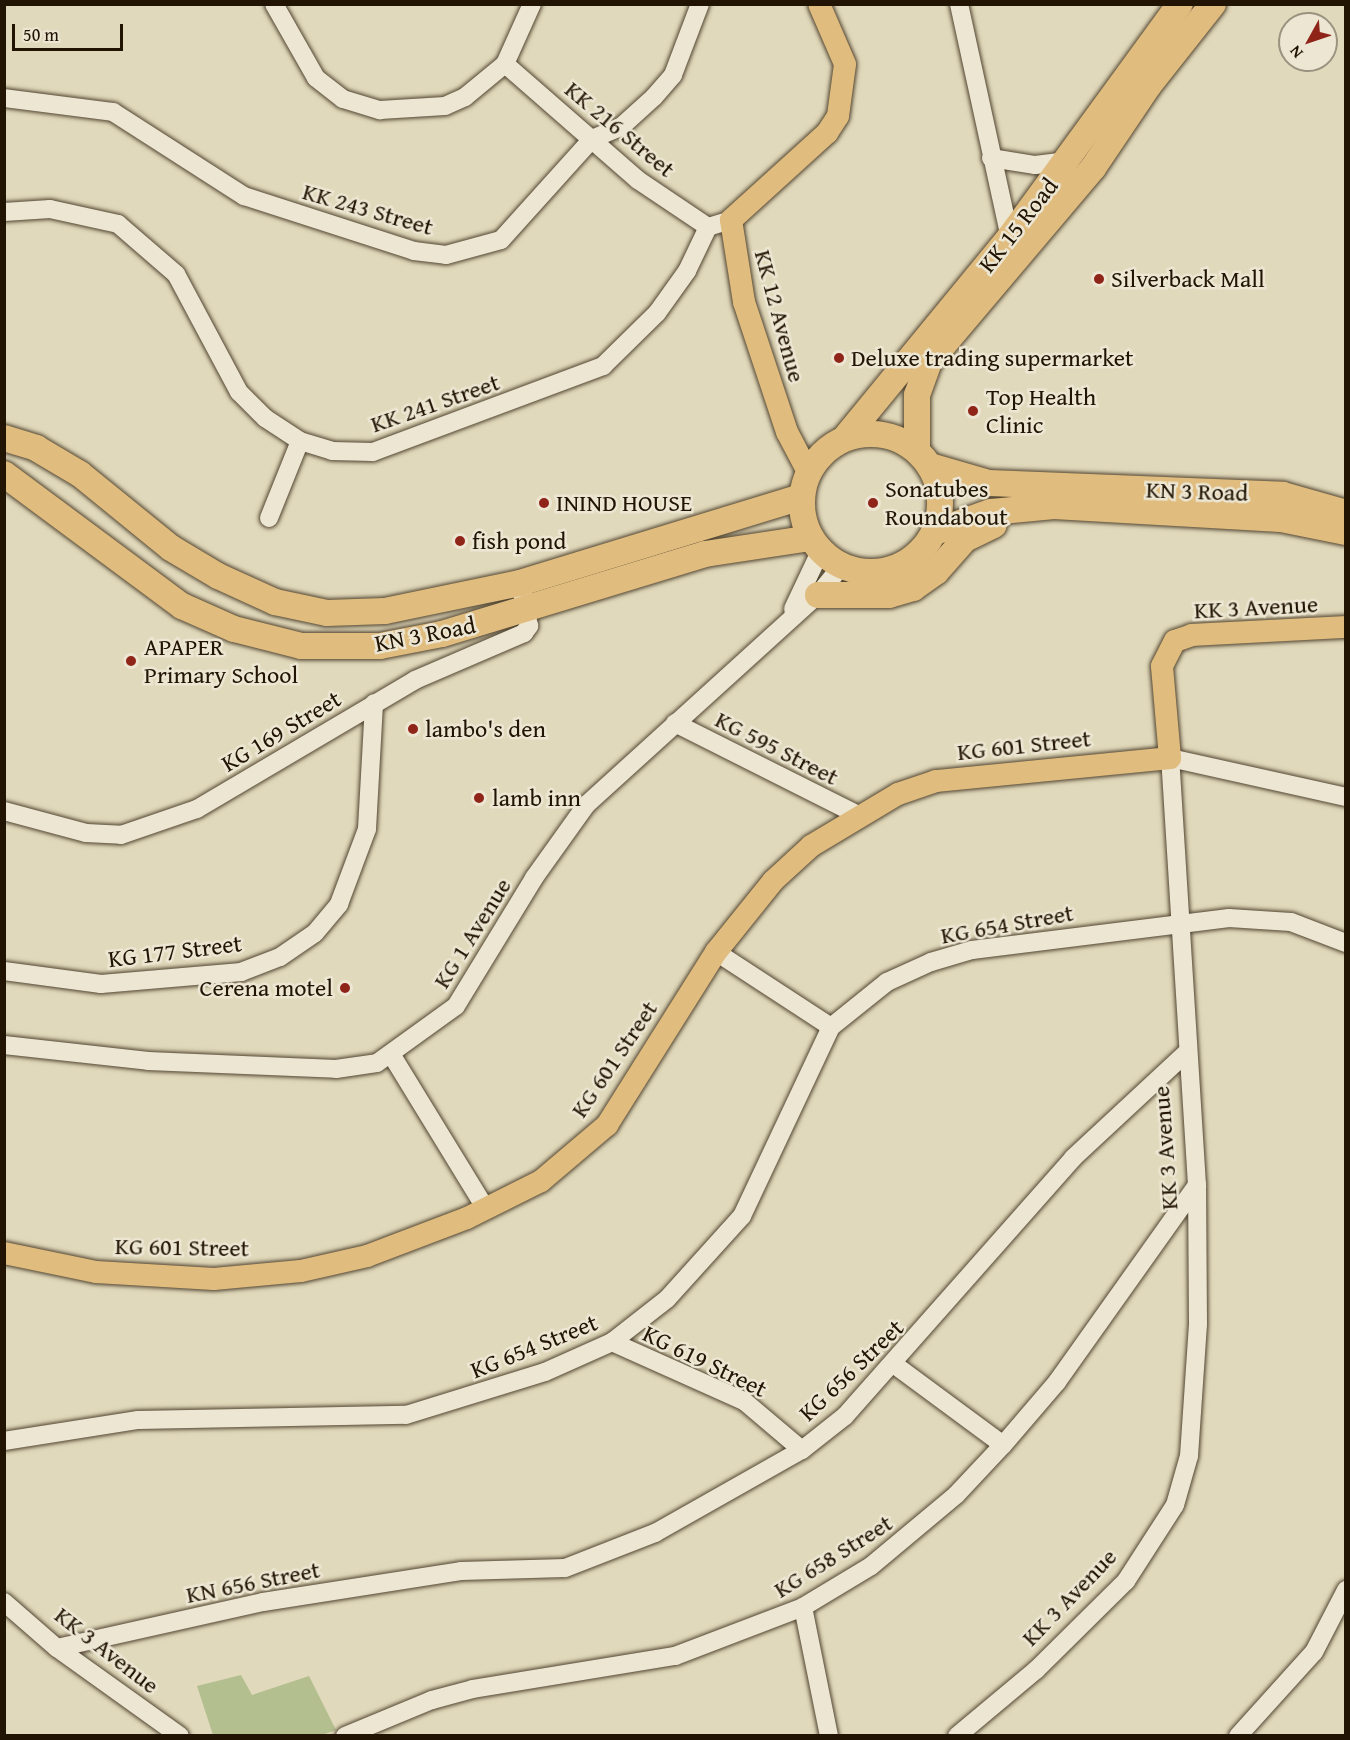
<!DOCTYPE html>
<style>
body{margin:0}
#map{position:relative;width:1350px;height:1740px;overflow:hidden;background:#e1d9bb;font-family:"Gentium Book Plus",serif}
div>[style]{position:absolute}
.green>*{inset:0;background:#b4bf8f}
.roads{filter:drop-shadow(0 0 2px #524531) drop-shadow(0 0 2px #524531)}
.minor>*{height:18px;margin:-9px;padding:0 9px;transform-origin:9px;border-radius:9px;background:#ece6d3}
.major>*{height:22px;margin:-11px;padding:0 11px;transform-origin:11px;border-radius:11px;background:#e0bc7e}
.highway>*{height:26px;margin:-13px;padding:0 13px;transform-origin:13px;border-radius:13px;background:#e0bc7e}
.highway>.ring{margin:-13px;padding:0;box-sizing:content-box;background:none;border:26px solid #e0bc7e;border-radius:50%}
.dots>*{width:16px;height:16px;translate:-50% -50%;box-sizing:border-box;border:3px solid #ece6d3;border-radius:50%}
span{translate:-50% -50%;white-space:nowrap;text-align:center;line-height:1.15;-webkit-text-stroke:5px #ece6d3;paint-order:stroke}
.street-label{font-size:24px;color:#221403}
.poi-label{font-size:24px;color:#221403}
.left{translate:0 -50%;text-align:left}
.right{translate:-100% -50%;text-align:right}
.frame{position:absolute;inset:0;border:6px solid #221403;pointer-events:none}
.north{position:absolute;left:1278px;top:12px;width:60px;height:60px;box-sizing:border-box;background:#ece6d3;border:2px solid #9b9280;border-radius:50%;rotate:230deg;font-size:16px;font-weight:700;line-height:24px;text-align:center;color:#221403}
.north::after{content:'';display:block;margin:auto;width:21px;height:27px;background:#8f2418;clip-path:polygon(50% 0,100% 100%,50% 72%,0 100%)}
.scale{position:absolute;left:12px;top:24px;width:111px;height:27px;box-sizing:border-box;border:3px solid #221403;border-top:0;padding-left:8px;font-size:18px;line-height:21px;white-space:nowrap;color:#221403;-webkit-text-stroke:4px #ece6d3;paint-order:stroke}
</style>
<div id="map">
<div class="green">
<i style="clip-path:polygon(241px 1675px,252px 1695px,309px 1676px,336px 1730px,319px 1736px,213px 1735px,197px 1686px)"></i>
</div>
<div class="roads">
<div class="minor">
<i style="left:274px;top:4px;width:85px;rotate:60.4deg"></i>
<i style="left:316px;top:78px;width:34px;rotate:38deg"></i>
<i style="left:343px;top:99px;width:39px;rotate:17deg"></i>
<i style="left:380px;top:110px;width:65px;rotate:-3.5deg"></i>
<i style="left:445px;top:106px;width:22px;rotate:-24deg"></i>
<i style="left:465px;top:97px;width:52px;rotate:-39.5deg"></i>
<i style="left:505px;top:64px;width:66px;rotate:-65.8deg"></i>
<i style="left:959px;top:4px;width:239px;rotate:77.7deg"></i>
<i style="left:505px;top:64px;width:176px;rotate:41.1deg"></i>
<i style="left:638px;top:180px;width:84px;rotate:33.9deg"></i>
<i style="left:4px;top:98px;width:110px;rotate:7.3deg"></i>
<i style="left:113px;top:112px;width:156px;rotate:32.7deg"></i>
<i style="left:244px;top:196px;width:179px;rotate:17.9deg"></i>
<i style="left:414px;top:251px;width:32px;rotate:7deg"></i>
<i style="left:446px;top:255px;width:57px;rotate:-15.3deg"></i>
<i style="left:501px;top:240px;width:136px;rotate:-48deg"></i>
<i style="left:592px;top:139px;width:33px;rotate:-23deg"></i>
<i style="left:622px;top:126px;width:43px;rotate:-42.2deg"></i>
<i style="left:654px;top:97px;width:29px;rotate:-49deg"></i>
<i style="left:673px;top:75px;width:76px;rotate:-69.2deg"></i>
<i style="left:991px;top:158px;width:45px;rotate:9deg"></i>
<i style="left:1035px;top:165px;width:33px;rotate:-7deg"></i>
<i style="left:4px;top:212px;width:46px;rotate:-3.7deg"></i>
<i style="left:50px;top:209px;width:70px;rotate:12.4deg"></i>
<i style="left:118px;top:224px;width:77px;rotate:40.8deg"></i>
<i style="left:176px;top:274px;width:134px;rotate:61.9deg"></i>
<i style="left:239px;top:392px;width:37px;rotate:45deg"></i>
<i style="left:265px;top:418px;width:42px;rotate:33.3deg"></i>
<i style="left:300px;top:441px;width:34px;rotate:17deg"></i>
<i style="left:332px;top:451px;width:41px;rotate:1.4deg"></i>
<i style="left:373px;top:452px;width:246px;rotate:-20.5deg"></i>
<i style="left:603px;top:366px;width:76px;rotate:-44.5deg"></i>
<i style="left:657px;top:313px;width:52px;rotate:-54.5deg"></i>
<i style="left:687px;top:271px;width:49px;rotate:-64.5deg"></i>
<i style="left:708px;top:227px;width:24px;rotate:-17deg"></i>
<i style="left:269px;top:518px;width:83px;rotate:-68.1deg"></i>
<i style="left:793px;top:609px;width:63px;rotate:-64.7deg"></i>
<i style="left:675px;top:723px;width:205px;rotate:26.7deg"></i>
<i style="left:4px;top:811px;width:85px;rotate:15deg"></i>
<i style="left:86px;top:833px;width:35px;rotate:3deg"></i>
<i style="left:121px;top:835px;width:80px;rotate:-18.9deg"></i>
<i style="left:197px;top:809px;width:253px;rotate:-30.6deg"></i>
<i style="left:415px;top:680px;width:119px;rotate:-23.3deg"></i>
<i style="left:524px;top:633px;width:9px;rotate:-54deg"></i>
<i style="left:529px;top:626px;width:44px;rotate:-101.8deg"></i>
<i style="left:716px;top:952px;width:137px;rotate:33.1deg"></i>
<i style="left:4px;top:971px;width:98px;rotate:7.6deg"></i>
<i style="left:101px;top:984px;width:141px;rotate:-4.9deg"></i>
<i style="left:241px;top:972px;width:42px;rotate:-21deg"></i>
<i style="left:280px;top:957px;width:42px;rotate:-34.4deg"></i>
<i style="left:315px;top:933px;width:38px;rotate:-50deg"></i>
<i style="left:339px;top:904px;width:80px;rotate:-69.5deg"></i>
<i style="left:367px;top:829px;width:126px;rotate:-86.8deg"></i>
<i style="left:4px;top:1045px;width:145px;rotate:6.3deg"></i>
<i style="left:148px;top:1061px;width:188px;rotate:2.4deg"></i>
<i style="left:336px;top:1069px;width:41px;rotate:-8.3deg"></i>
<i style="left:377px;top:1063px;width:97px;rotate:-35.8deg"></i>
<i style="left:456px;top:1006px;width:150px;rotate:-58.6deg"></i>
<i style="left:534px;top:878px;width:90px;rotate:-54.5deg"></i>
<i style="left:586px;top:805px;width:313px;rotate:-42.2deg"></i>
<i style="left:818px;top:595px;width:36px;rotate:-51deg"></i>
<i style="left:391px;top:1054px;width:182px;rotate:58.5deg"></i>
<i style="left:612px;top:1342px;width:145px;rotate:24.1deg"></i>
<i style="left:744px;top:1401px;width:76px;rotate:40.2deg"></i>
<i style="left:895px;top:1365px;width:134px;rotate:36.5deg"></i>
<i style="left:4px;top:1441px;width:136px;rotate:-8.9deg"></i>
<i style="left:138px;top:1420px;width:268px;rotate:-1.1deg"></i>
<i style="left:406px;top:1415px;width:145px;rotate:-17.2deg"></i>
<i style="left:545px;top:1372px;width:73px;rotate:-24.1deg"></i>
<i style="left:612px;top:1342px;width:70px;rotate:-38deg"></i>
<i style="left:667px;top:1299px;width:112px;rotate:-47.9deg"></i>
<i style="left:742px;top:1216px;width:209px;rotate:-64.8deg"></i>
<i style="left:831px;top:1027px;width:72px;rotate:-38.8deg"></i>
<i style="left:887px;top:982px;width:48px;rotate:-24.4deg"></i>
<i style="left:931px;top:962px;width:43px;rotate:-16.3deg"></i>
<i style="left:972px;top:950px;width:259px;rotate:-7.1deg"></i>
<i style="left:1229px;top:918px;width:62px;rotate:3.7deg"></i>
<i style="left:1291px;top:922px;width:59px;rotate:20.9deg"></i>
<i style="left:4px;top:1602px;width:70px;rotate:41deg"></i>
<i style="left:57px;top:1648px;width:151px;rotate:35.6deg"></i>
<i style="left:803px;top:1607px;width:132px;rotate:78.6deg"></i>
<i style="left:57px;top:1648px;width:211px;rotate:-12.6deg"></i>
<i style="left:263px;top:1602px;width:200px;rotate:-8.9deg"></i>
<i style="left:461px;top:1571px;width:104px;rotate:-1.7deg"></i>
<i style="left:565px;top:1568px;width:97px;rotate:-21.3deg"></i>
<i style="left:655px;top:1533px;width:169px;rotate:-29.5deg"></i>
<i style="left:802px;top:1450px;width:55px;rotate:-38.3deg"></i>
<i style="left:845px;top:1416px;width:344px;rotate:-48.5deg"></i>
<i style="left:1073px;top:1158px;width:153px;rotate:-42.9deg"></i>
<i style="left:345px;top:1736px;width:94px;rotate:-22.5deg"></i>
<i style="left:432px;top:1700px;width:42px;rotate:-15deg"></i>
<i style="left:473px;top:1689px;width:205px;rotate:-9.3deg"></i>
<i style="left:675px;top:1656px;width:137px;rotate:-20.9deg"></i>
<i style="left:803px;top:1607px;width:79px;rotate:-31.1deg"></i>
<i style="left:871px;top:1566px;width:111px;rotate:-39.9deg"></i>
<i style="left:956px;top:1495px;width:69px;rotate:-46.8deg"></i>
<i style="left:1003px;top:1445px;width:83px;rotate:-49.4deg"></i>
<i style="left:1057px;top:1382px;width:242px;rotate:-54.6deg"></i>
<i style="left:957px;top:1736px;width:103px;rotate:-39.9deg"></i>
<i style="left:1036px;top:1670px;width:127px;rotate:-44.7deg"></i>
<i style="left:1126px;top:1581px;width:90px;rotate:-57.2deg"></i>
<i style="left:1175px;top:1505px;width:51px;rotate:-74.1deg"></i>
<i style="left:1189px;top:1456px;width:132px;rotate:-86.1deg"></i>
<i style="left:1198px;top:1324px;width:139px;rotate:-90.4deg"></i>
<i style="left:1197px;top:1185px;width:428px;rotate:-93.6deg"></i>
<i style="left:1170px;top:758px;width:180px;rotate:12.5deg"></i>
<i style="left:1238px;top:1736px;width:113px;rotate:-47.9deg"></i>
<i style="left:1314px;top:1652px;width:70px;rotate:-62.7deg"></i>
</div>
<div class="major">
<i style="left:808px;top:472px;width:45px;rotate:-117.7deg"></i>
<i style="left:787px;top:432px;width:137px;rotate:-108.3deg"></i>
<i style="left:744px;top:302px;width:83px;rotate:-99deg"></i>
<i style="left:731px;top:220px;width:130px;rotate:-42.2deg"></i>
<i style="left:827px;top:133px;width:20px;rotate:-57deg"></i>
<i style="left:838px;top:116px;width:52px;rotate:-82.3deg"></i>
<i style="left:845px;top:64px;width:65px;rotate:-113.4deg"></i>
<i style="left:4px;top:1253px;width:94px;rotate:11.7deg"></i>
<i style="left:96px;top:1272px;width:118px;rotate:3.4deg"></i>
<i style="left:214px;top:1279px;width:87px;rotate:-5.3deg"></i>
<i style="left:301px;top:1271px;width:68px;rotate:-12.8deg"></i>
<i style="left:367px;top:1256px;width:107px;rotate:-20.8deg"></i>
<i style="left:467px;top:1218px;width:83px;rotate:-26.6deg"></i>
<i style="left:541px;top:1181px;width:87px;rotate:-40.3deg"></i>
<i style="left:607px;top:1125px;width:204px;rotate:-57.8deg"></i>
<i style="left:716px;top:952px;width:91px;rotate:-51.2deg"></i>
<i style="left:773px;top:881px;width:52px;rotate:-42.6deg"></i>
<i style="left:811px;top:846px;width:101px;rotate:-30.9deg"></i>
<i style="left:898px;top:794px;width:40px;rotate:-18.9deg"></i>
<i style="left:936px;top:781px;width:235px;rotate:-5.6deg"></i>
<i style="left:1170px;top:758px;width:92px;rotate:-95deg"></i>
<i style="left:1162px;top:666px;width:28px;rotate:-63deg"></i>
<i style="left:1175px;top:641px;width:18px;rotate:-19deg"></i>
<i style="left:1192px;top:635px;width:154px;rotate:-3deg"></i>
</div>
<div class="highway">
<i class="ring" style="left:802px;top:434px;width:112px;height:112px"></i>
<i style="left:4px;top:438px;width:34px;rotate:17deg"></i>
<i style="left:36px;top:448px;width:51px;rotate:30.6deg"></i>
<i style="left:80px;top:474px;width:117px;rotate:39.1deg"></i>
<i style="left:171px;top:548px;width:55px;rotate:30.8deg"></i>
<i style="left:218px;top:576px;width:63px;rotate:24.5deg"></i>
<i style="left:275px;top:602px;width:53px;rotate:11.9deg"></i>
<i style="left:327px;top:613px;width:58px;rotate:-2deg"></i>
<i style="left:385px;top:611px;width:138px;rotate:-11.7deg"></i>
<i style="left:520px;top:583px;width:294px;rotate:-17deg"></i>
<i style="left:845px;top:438px;width:260px;rotate:-50.6deg"></i>
<i style="left:1010px;top:237px;width:288px;rotate:-53.9deg"></i>
<i style="left:917px;top:450px;width:55px;rotate:-90deg"></i>
<i style="left:917px;top:395px;width:35px;rotate:-70deg"></i>
<i style="left:929px;top:362px;width:254px;rotate:-49.8deg"></i>
<i style="left:1093px;top:168px;width:100px;rotate:-56deg"></i>
<i style="left:1149px;top:85px;width:103px;rotate:-51.7deg"></i>
<i style="left:930px;top:466px;width:61px;rotate:16.1deg"></i>
<i style="left:989px;top:483px;width:294px;rotate:2.3deg"></i>
<i style="left:1283px;top:495px;width:66px;rotate:15.9deg"></i>
<i style="left:4px;top:474px;width:222px;rotate:36.6deg"></i>
<i style="left:182px;top:606px;width:57px;rotate:23.9deg"></i>
<i style="left:234px;top:629px;width:69px;rotate:14.2deg"></i>
<i style="left:301px;top:646px;width:79px"></i>
<i style="left:380px;top:646px;width:63px;rotate:-11deg"></i>
<i style="left:442px;top:634px;width:275px;rotate:-16.9deg"></i>
<i style="left:705px;top:554px;width:107px;rotate:-8.6deg"></i>
<i style="left:935px;top:532px;width:59px;rotate:-19.7deg"></i>
<i style="left:991px;top:512px;width:63px;rotate:-5.4deg"></i>
<i style="left:1054px;top:506px;width:227px;rotate:3.3deg"></i>
<i style="left:1281px;top:519px;width:66px;rotate:11.3deg"></i>
<i style="left:818px;top:595px;width:71px"></i>
<i style="left:889px;top:595px;width:25px;rotate:-16deg"></i>
<i style="left:913px;top:588px;width:28px;rotate:-35deg"></i>
<i style="left:936px;top:572px;width:44px;rotate:-48.7deg"></i>
<i style="left:965px;top:539px;width:32px;rotate:-26deg"></i>
</div>
</div>
<div class="dots">
<i style="left:1099px;top:279px;background:#8f2418"></i>
<i style="left:839px;top:358px;background:#8f2418"></i>
<i style="left:973px;top:411px;background:#8f2418"></i>
<i style="left:544px;top:503px;background:#8f2418"></i>
<i style="left:873px;top:503px;background:#8f2418"></i>
<i style="left:460px;top:541px;background:#8f2418"></i>
<i style="left:131px;top:661px;background:#8f2418"></i>
<i style="left:413px;top:729px;background:#8f2418"></i>
<i style="left:479px;top:798px;background:#8f2418"></i>
<i style="left:345px;top:988px;background:#8f2418"></i>
</div>
<div class="street-label">
<span style="left:620px;top:129px;rotate:40deg">KK 216 Street</span>
<span style="left:368px;top:209px;rotate:16deg">KK 243 Street</span>
<span style="left:1018px;top:225px;rotate:-52deg">KK 15 Road</span>
<span style="left:780px;top:316px;rotate:75deg">KK 12 Avenue</span>
<span style="left:435px;top:403px;rotate:-19deg">KK 241 Street</span>
<span style="left:1197px;top:491px;rotate:2deg">KN 3 Road</span>
<span style="left:1256px;top:607px;rotate:-3deg">KK 3 Avenue</span>
<span style="left:425px;top:634px;rotate:-11deg">KN 3 Road</span>
<span style="left:281px;top:731px;rotate:-31deg">KG 169 Street</span>
<span style="left:1024px;top:745px;rotate:-6deg">KG 601 Street</span>
<span style="left:777px;top:748px;rotate:27deg">KG 595 Street</span>
<span style="left:1007px;top:924px;rotate:-10deg">KG 654 Street</span>
<span style="left:472px;top:933px;rotate:-58deg">KG 1 Avenue</span>
<span style="left:175px;top:951px;rotate:-7deg">KG 177 Street</span>
<span style="left:614px;top:1059px;rotate:-56deg">KG 601 Street</span>
<span style="left:1165px;top:1148px;rotate:-94deg">KK 3 Avenue</span>
<span style="left:182px;top:1247px;rotate:1deg">KG 601 Street</span>
<span style="left:534px;top:1346px;rotate:-22deg">KG 654 Street</span>
<span style="left:705px;top:1361px;rotate:26deg">KG 619 Street</span>
<span style="left:851px;top:1370px;rotate:-44deg">KG 656 Street</span>
<span style="left:833px;top:1556px;rotate:-32deg">KG 658 Street</span>
<span style="left:253px;top:1582px;rotate:-11deg">KN 656 Street</span>
<span style="left:1069px;top:1597px;rotate:-46deg">KK 3 Avenue</span>
<span style="left:107px;top:1650px;rotate:38deg">KK 3 Avenue</span>
</div>
<div class="poi-label">
<span class="left" style="left:1111px;top:279px">Silverback Mall</span>
<span class="left" style="left:851px;top:358px">Deluxe trading supermarket</span>
<span class="left" style="left:986px;top:411px">Top Health<br>Clinic</span>
<span class="left" style="left:885px;top:503px">Sonatubes<br>Roundabout</span>
<span class="left" style="left:556px;top:503px">ININD HOUSE</span>
<span class="left" style="left:472px;top:541px">fish pond</span>
<span class="left" style="left:144px;top:661px">APAPER<br>Primary School</span>
<span class="left" style="left:425px;top:729px">lambo's den</span>
<span class="left" style="left:492px;top:798px">lamb inn</span>
<span class="right" style="left:333px;top:988px">Cerena motel</span>
</div>
<div class="frame"></div>
<div class="north">N</div>
<div class="scale">50 m</div>
</div>
